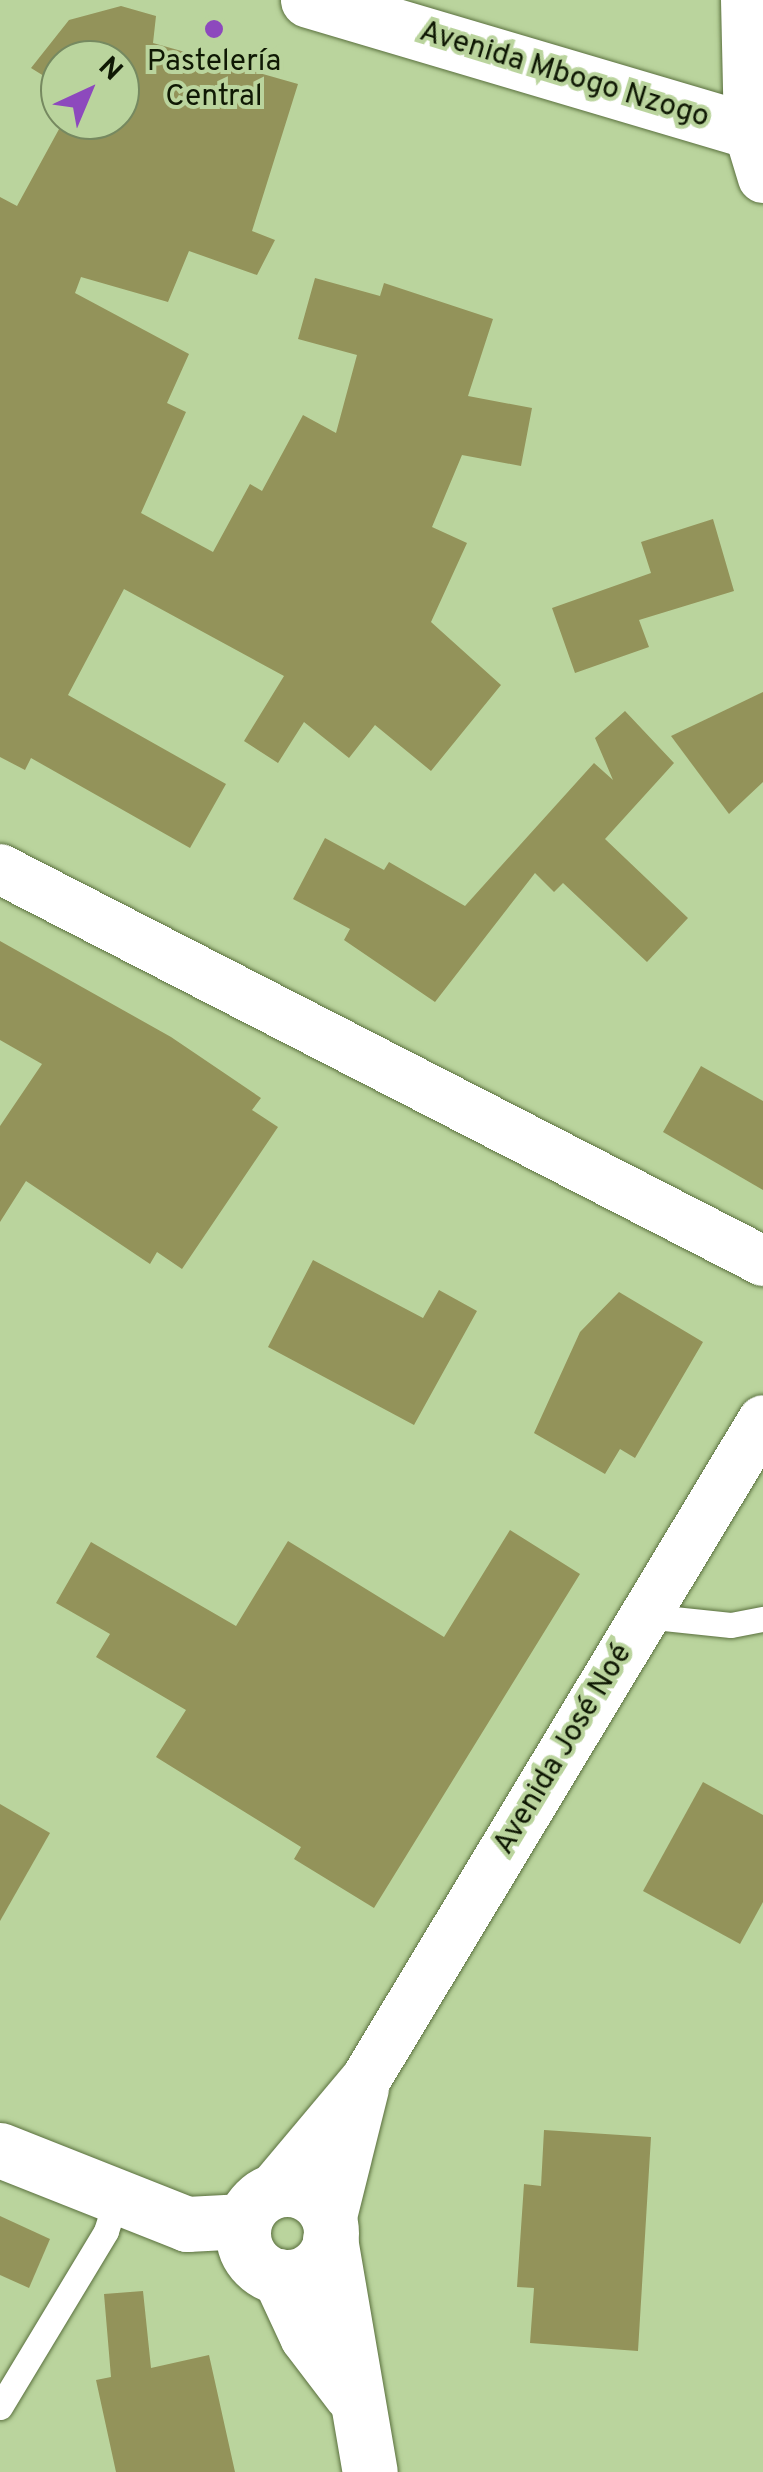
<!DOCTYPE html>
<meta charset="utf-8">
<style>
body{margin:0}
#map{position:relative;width:763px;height:2472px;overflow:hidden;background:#bad49d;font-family:Overpass,sans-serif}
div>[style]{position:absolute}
.building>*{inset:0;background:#93935a}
.roads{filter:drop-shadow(0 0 2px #5a703e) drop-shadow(0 0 2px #5a703e)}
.lane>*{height:25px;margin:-12.5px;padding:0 12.5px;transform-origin:12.5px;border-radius:12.5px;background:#fff}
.street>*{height:50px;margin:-25px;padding:0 25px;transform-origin:25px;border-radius:25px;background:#fff}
.secondary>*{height:55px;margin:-27.5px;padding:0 27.5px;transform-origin:27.5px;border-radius:27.5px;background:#fff}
.secondary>.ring{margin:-27.5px;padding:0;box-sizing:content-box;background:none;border:55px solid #fff;border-radius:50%}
.dots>*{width:28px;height:28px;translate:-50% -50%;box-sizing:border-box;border:5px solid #bad49d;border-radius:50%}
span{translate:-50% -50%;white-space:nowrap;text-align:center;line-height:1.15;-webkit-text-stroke:8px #bad49d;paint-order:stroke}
.poi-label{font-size:30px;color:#0f1804}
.street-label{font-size:30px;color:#0f1804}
.north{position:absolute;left:40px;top:40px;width:100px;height:100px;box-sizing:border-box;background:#bad49d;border:2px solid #768960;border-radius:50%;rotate:44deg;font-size:28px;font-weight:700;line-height:40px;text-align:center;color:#0f1804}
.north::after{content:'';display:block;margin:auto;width:35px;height:45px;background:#8d49bd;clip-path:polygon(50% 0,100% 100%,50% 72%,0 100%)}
</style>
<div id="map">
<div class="building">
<i style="clip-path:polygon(121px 6px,156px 16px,153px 43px,298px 84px,252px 231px,275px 240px,257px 275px,189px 251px,168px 302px,81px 277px,75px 293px,189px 354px,167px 403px,186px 412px,141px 513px,213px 552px,250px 484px,262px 491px,303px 415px,336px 433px,357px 355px,298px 339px,315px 278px,380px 296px,384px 283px,493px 319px,468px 396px,532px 408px,521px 466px,462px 455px,432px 527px,467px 543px,431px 622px,501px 685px,431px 771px,375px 725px,349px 758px,304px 722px,278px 763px,244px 741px,284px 676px,124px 589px,68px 695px,226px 784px,190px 848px,31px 758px,25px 770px,0 757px,0 197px,17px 206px,64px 120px,120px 120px,120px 60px,60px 60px,60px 86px,31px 68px,69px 20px)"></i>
<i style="clip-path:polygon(713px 519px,734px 591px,639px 620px,649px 647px,575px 673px,552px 608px,651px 573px,641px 542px)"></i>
<i style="clip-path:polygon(763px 692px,763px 782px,729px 814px,671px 736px)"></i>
<i style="clip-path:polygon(625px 711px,674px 763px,605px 839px,688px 918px,647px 962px,563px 883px,554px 892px,535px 873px,435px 1002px,344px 940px,350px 929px,293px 899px,325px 838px,384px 870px,389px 862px,465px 906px,594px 763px,613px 780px,595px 738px)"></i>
<i style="clip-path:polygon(0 941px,171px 1037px,261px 1098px,252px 1110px,278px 1127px,182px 1269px,157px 1252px,150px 1264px,26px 1181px,0 1222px,0 1126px,42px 1064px,0 1040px)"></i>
<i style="clip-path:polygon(701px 1066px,763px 1101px,763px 1190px,663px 1132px)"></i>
<i style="clip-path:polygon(313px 1260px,423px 1318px,439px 1290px,477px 1311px,414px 1425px,268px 1347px)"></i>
<i style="clip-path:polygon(619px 1292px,703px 1342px,635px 1458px,620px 1449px,605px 1474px,534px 1433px,580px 1332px)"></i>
<i style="clip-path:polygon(510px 1530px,580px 1574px,374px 1908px,294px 1859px,301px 1847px,156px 1757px,186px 1710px,96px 1657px,110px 1634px,56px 1603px,91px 1542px,236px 1626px,288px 1541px,444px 1637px)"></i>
<i style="clip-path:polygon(703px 1782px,763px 1815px,763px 1902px,740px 1944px,643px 1891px)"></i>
<i style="clip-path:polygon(0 1804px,50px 1833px,0 1921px)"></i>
<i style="clip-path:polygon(544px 2130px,651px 2137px,638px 2351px,530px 2343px,534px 2288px,517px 2287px,524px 2184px,541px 2186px)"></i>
<i style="clip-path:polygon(0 2216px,50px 2239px,29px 2288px,0 2275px)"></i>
<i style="clip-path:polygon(143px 2291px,151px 2368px,209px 2355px,235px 2472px,116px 2472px,96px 2380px,111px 2377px,104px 2294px)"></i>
</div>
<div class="roads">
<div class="lane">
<i style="left:645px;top:1616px;width:86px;rotate:6deg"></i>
<i style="left:731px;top:1625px;width:33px;rotate:-11deg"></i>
<i style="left:0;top:2407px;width:205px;rotate:-58.9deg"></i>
<i style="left:106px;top:2231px;width:33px;rotate:-72deg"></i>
</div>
<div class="street">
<i style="left:746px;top:0;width:132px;rotate:88.7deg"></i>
<i style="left:749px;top:132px;width:48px;rotate:73.1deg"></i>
<i style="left:0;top:869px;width:858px;rotate:27.19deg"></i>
<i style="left:272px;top:2191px;width:146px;rotate:-50deg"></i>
<i style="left:366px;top:2079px;width:769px;rotate:-58.93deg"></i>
<i style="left:330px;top:2225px;width:140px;rotate:-76deg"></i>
</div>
<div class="secondary">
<i style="left:308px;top:0;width:475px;rotate:16.5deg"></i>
<i style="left:0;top:2150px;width:201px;rotate:21.6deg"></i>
<i style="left:187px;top:2224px;width:57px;rotate:-3deg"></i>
<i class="ring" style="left:243px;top:2189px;width:33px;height:33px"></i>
<i style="left:330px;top:2239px;width:236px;rotate:80.3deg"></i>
<i style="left:279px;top:2276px;width:66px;rotate:65deg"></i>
<i style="left:307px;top:2336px;width:73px;rotate:52.8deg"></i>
</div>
</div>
<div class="dots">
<i style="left:214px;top:29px;background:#8d49bd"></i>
</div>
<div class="poi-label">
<span style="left:214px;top:80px">Pastelería<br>Central</span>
</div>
<div class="street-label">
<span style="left:564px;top:76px;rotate:17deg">Avenida Mbogo Nzogo</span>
<span style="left:564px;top:1750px;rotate:-59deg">Avenida José Noé</span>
</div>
<div class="north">N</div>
</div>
